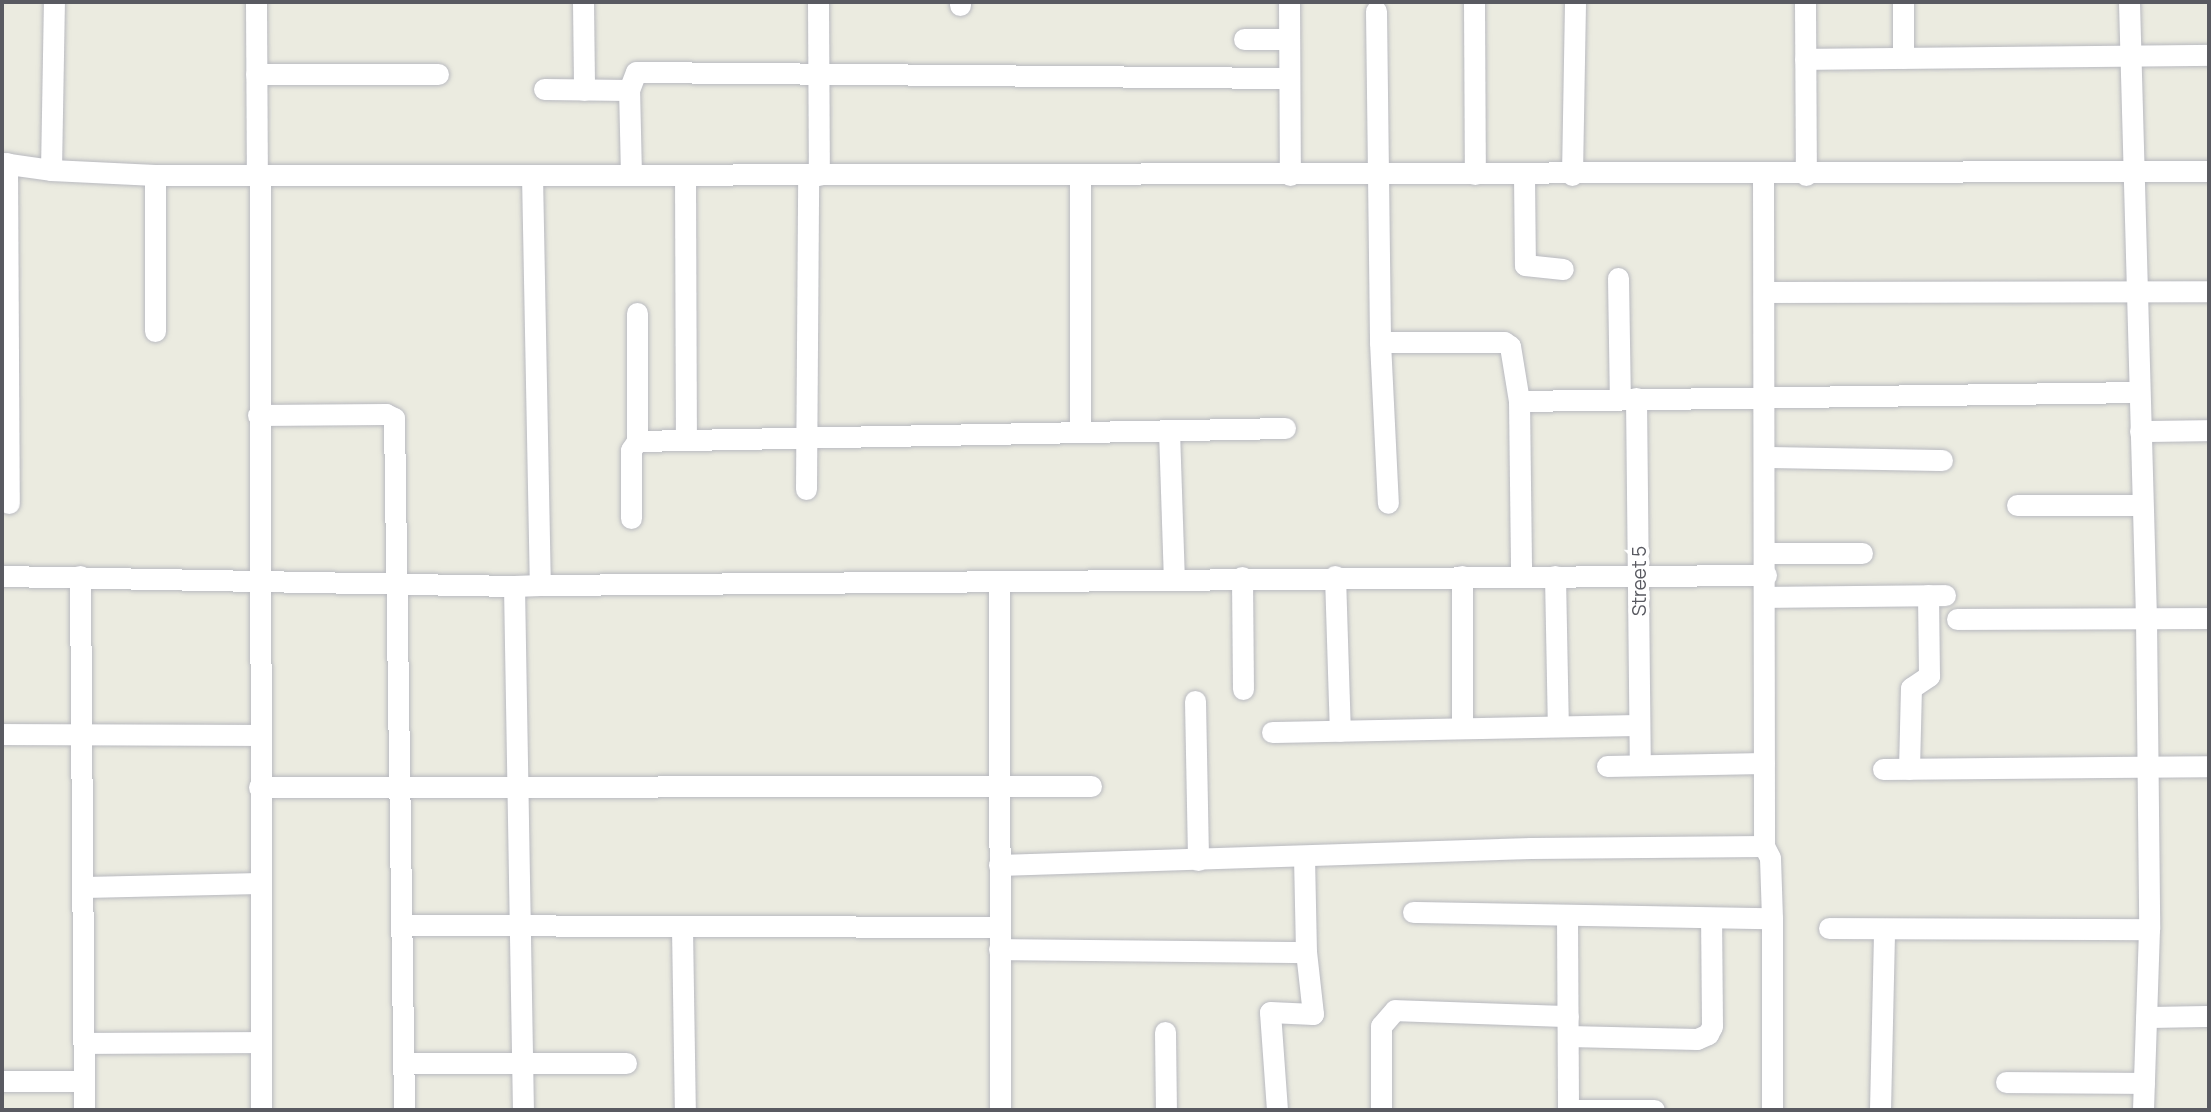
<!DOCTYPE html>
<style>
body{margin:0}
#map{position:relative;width:2211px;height:1112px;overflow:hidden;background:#ebebe0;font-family:Manrope,sans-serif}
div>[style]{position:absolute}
.roads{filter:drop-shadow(0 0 2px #b8b9bf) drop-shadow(0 0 2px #b8b9bf)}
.street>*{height:21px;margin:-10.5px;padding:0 10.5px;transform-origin:10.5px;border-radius:10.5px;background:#fff}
span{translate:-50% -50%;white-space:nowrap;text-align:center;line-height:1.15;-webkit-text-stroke:7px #fff;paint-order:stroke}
.street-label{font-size:19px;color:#595a61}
.frame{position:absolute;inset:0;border:4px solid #595a61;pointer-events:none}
</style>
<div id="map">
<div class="roads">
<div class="street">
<i style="left:256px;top:2px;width:175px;rotate:89.7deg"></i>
<i style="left:583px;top:2px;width:88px;rotate:89.3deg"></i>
<i style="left:818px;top:2px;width:173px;rotate:89.7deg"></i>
<i style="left:960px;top:2px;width:3px;rotate:90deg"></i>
<i style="left:1289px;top:2px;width:173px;rotate:89.7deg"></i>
<i style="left:1474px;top:2px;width:172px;rotate:89.7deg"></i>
<i style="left:1805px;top:2px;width:173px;rotate:89.7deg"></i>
<i style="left:1903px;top:2px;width:56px;rotate:90deg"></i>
<i style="left:2129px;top:2px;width:616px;rotate:88.42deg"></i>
<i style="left:2146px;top:618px;width:311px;rotate:89.4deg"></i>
<i style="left:2149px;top:929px;width:181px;rotate:91.9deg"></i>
<i style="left:1376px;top:11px;width:331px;rotate:89.3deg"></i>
<i style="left:1380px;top:342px;width:161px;rotate:87.2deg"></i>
<i style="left:1244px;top:39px;width:45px"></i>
<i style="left:1805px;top:59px;width:404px;rotate:-0.6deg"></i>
<i style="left:256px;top:74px;width:182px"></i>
<i style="left:544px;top:89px;width:85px;rotate:0.7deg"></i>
<i style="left:2px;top:163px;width:49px;rotate:8.1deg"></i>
<i style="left:51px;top:170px;width:104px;rotate:2.8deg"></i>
<i style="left:155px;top:175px;width:377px"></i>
<i style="left:532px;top:175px;width:410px;rotate:88.9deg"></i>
<i style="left:540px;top:585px;width:26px;rotate:178deg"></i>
<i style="left:514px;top:586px;width:524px;rotate:89.02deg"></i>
<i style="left:7px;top:163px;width:340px;rotate:89.7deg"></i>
<i style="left:51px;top:170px;width:168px;rotate:-89deg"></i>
<i style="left:155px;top:175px;width:156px;rotate:90deg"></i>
<i style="left:532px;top:175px;width:1677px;rotate:-0.14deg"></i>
<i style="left:631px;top:175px;width:85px;rotate:-91.3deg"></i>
<i style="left:629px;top:90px;width:19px;rotate:-69deg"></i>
<i style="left:636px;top:72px;width:653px;rotate:0.53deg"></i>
<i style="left:685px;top:175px;width:265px;rotate:89.8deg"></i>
<i style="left:1080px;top:175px;width:256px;rotate:90deg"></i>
<i style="left:1524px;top:175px;width:90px;rotate:89.4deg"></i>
<i style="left:1525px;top:265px;width:38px;rotate:6deg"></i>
<i style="left:1572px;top:175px;width:173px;rotate:-89deg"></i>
<i style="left:1763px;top:175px;width:671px;rotate:89.91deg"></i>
<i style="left:1764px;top:846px;width:13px;rotate:63deg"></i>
<i style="left:1770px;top:858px;width:60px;rotate:88.1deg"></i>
<i style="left:1772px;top:918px;width:192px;rotate:90deg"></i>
<i style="left:260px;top:177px;width:933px;rotate:89.94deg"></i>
<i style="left:1618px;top:278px;width:121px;rotate:89.1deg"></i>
<i style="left:1764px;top:292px;width:445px;rotate:-0.1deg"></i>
<i style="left:637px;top:313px;width:128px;rotate:90deg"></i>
<i style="left:1380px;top:342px;width:124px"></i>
<i style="left:1504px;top:342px;width:7px;rotate:34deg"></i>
<i style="left:1510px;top:346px;width:56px;rotate:80.7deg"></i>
<i style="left:1519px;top:401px;width:175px;rotate:89.3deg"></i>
<i style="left:1636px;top:398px;width:366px;rotate:89.4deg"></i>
<i style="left:1519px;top:401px;width:619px;rotate:-0.83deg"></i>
<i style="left:258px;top:415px;width:128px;rotate:-0.4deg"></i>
<i style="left:386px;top:414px;width:9px;rotate:27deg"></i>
<i style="left:394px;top:418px;width:692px;rotate:89.17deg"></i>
<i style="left:1169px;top:431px;width:147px;rotate:88.1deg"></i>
<i style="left:2140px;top:431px;width:69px;rotate:-0.8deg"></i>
<i style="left:1766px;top:457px;width:176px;rotate:1deg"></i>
<i style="left:806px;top:489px;width:314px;rotate:-89.6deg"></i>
<i style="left:2017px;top:505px;width:125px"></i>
<i style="left:631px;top:518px;width:68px;rotate:-90deg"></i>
<i style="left:631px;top:450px;width:11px;rotate:-56deg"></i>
<i style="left:637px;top:441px;width:648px;rotate:-1.15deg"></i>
<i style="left:1766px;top:553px;width:96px"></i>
<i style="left:2px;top:576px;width:512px;rotate:1.12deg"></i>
<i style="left:80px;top:576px;width:534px;rotate:89.57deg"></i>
<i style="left:1335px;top:576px;width:155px;rotate:88.2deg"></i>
<i style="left:1462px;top:576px;width:152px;rotate:90deg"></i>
<i style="left:1555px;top:576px;width:150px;rotate:88.9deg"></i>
<i style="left:1242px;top:577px;width:112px;rotate:89.5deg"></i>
<i style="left:999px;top:581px;width:529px;rotate:89.89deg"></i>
<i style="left:540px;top:585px;width:1226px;rotate:-0.47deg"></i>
<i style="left:1767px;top:597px;width:178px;rotate:-0.6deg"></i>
<i style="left:1957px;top:619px;width:252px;rotate:-0.2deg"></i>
<i style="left:1195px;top:701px;width:159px;rotate:88.9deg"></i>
<i style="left:1272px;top:732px;width:367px;rotate:-1.1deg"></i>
<i style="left:2px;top:734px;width:257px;rotate:0.2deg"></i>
<i style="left:1607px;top:766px;width:157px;rotate:-1.1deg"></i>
<i style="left:1883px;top:769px;width:326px;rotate:-0.5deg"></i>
<i style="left:1909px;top:769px;width:81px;rotate:-88.6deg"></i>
<i style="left:1911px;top:688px;width:22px;rotate:-34deg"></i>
<i style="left:1929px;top:676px;width:81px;rotate:-90.7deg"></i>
<i style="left:259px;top:787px;width:832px;rotate:-0.07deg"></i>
<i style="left:999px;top:865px;width:532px;rotate:-1.83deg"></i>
<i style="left:1531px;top:848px;width:233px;rotate:-0.5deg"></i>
<i style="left:84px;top:887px;width:176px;rotate:-1.3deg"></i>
<i style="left:1413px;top:912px;width:359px;rotate:1deg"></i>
<i style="left:1567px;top:915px;width:195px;rotate:89.7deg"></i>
<i style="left:1568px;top:1110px;width:86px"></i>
<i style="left:402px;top:925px;width:597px;rotate:0.19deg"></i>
<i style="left:682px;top:928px;width:182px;rotate:89.1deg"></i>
<i style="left:1829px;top:928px;width:320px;rotate:0.2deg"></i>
<i style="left:999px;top:949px;width:307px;rotate:0.6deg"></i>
<i style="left:2146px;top:1017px;width:63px;rotate:-0.9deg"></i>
<i style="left:1165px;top:1032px;width:78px;rotate:89.3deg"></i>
<i style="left:1568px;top:1036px;width:129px;rotate:1.3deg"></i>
<i style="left:1697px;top:1039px;width:12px;rotate:-24deg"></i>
<i style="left:1708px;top:1034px;width:9px;rotate:-63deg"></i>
<i style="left:1712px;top:1026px;width:108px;rotate:-90.5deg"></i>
<i style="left:84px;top:1043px;width:177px;rotate:-0.3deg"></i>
<i style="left:404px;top:1063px;width:222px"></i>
<i style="left:2px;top:1081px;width:82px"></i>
<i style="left:2006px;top:1082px;width:138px;rotate:0.4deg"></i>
<i style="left:1277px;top:1110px;width:98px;rotate:-94.1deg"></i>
<i style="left:1270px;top:1012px;width:43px;rotate:2.7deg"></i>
<i style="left:1313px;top:1014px;width:62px;rotate:-96.4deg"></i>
<i style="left:1306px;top:952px;width:95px;rotate:-91.2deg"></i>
<i style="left:1381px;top:1110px;width:84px;rotate:-90deg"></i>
<i style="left:1381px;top:1026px;width:21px;rotate:-49deg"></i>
<i style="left:1395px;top:1010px;width:173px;rotate:2deg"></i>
<i style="left:1880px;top:1110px;width:181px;rotate:-88.7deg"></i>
</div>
</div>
<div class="street-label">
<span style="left:1640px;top:581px;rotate:-90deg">Street 5</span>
</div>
<div class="frame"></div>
</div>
